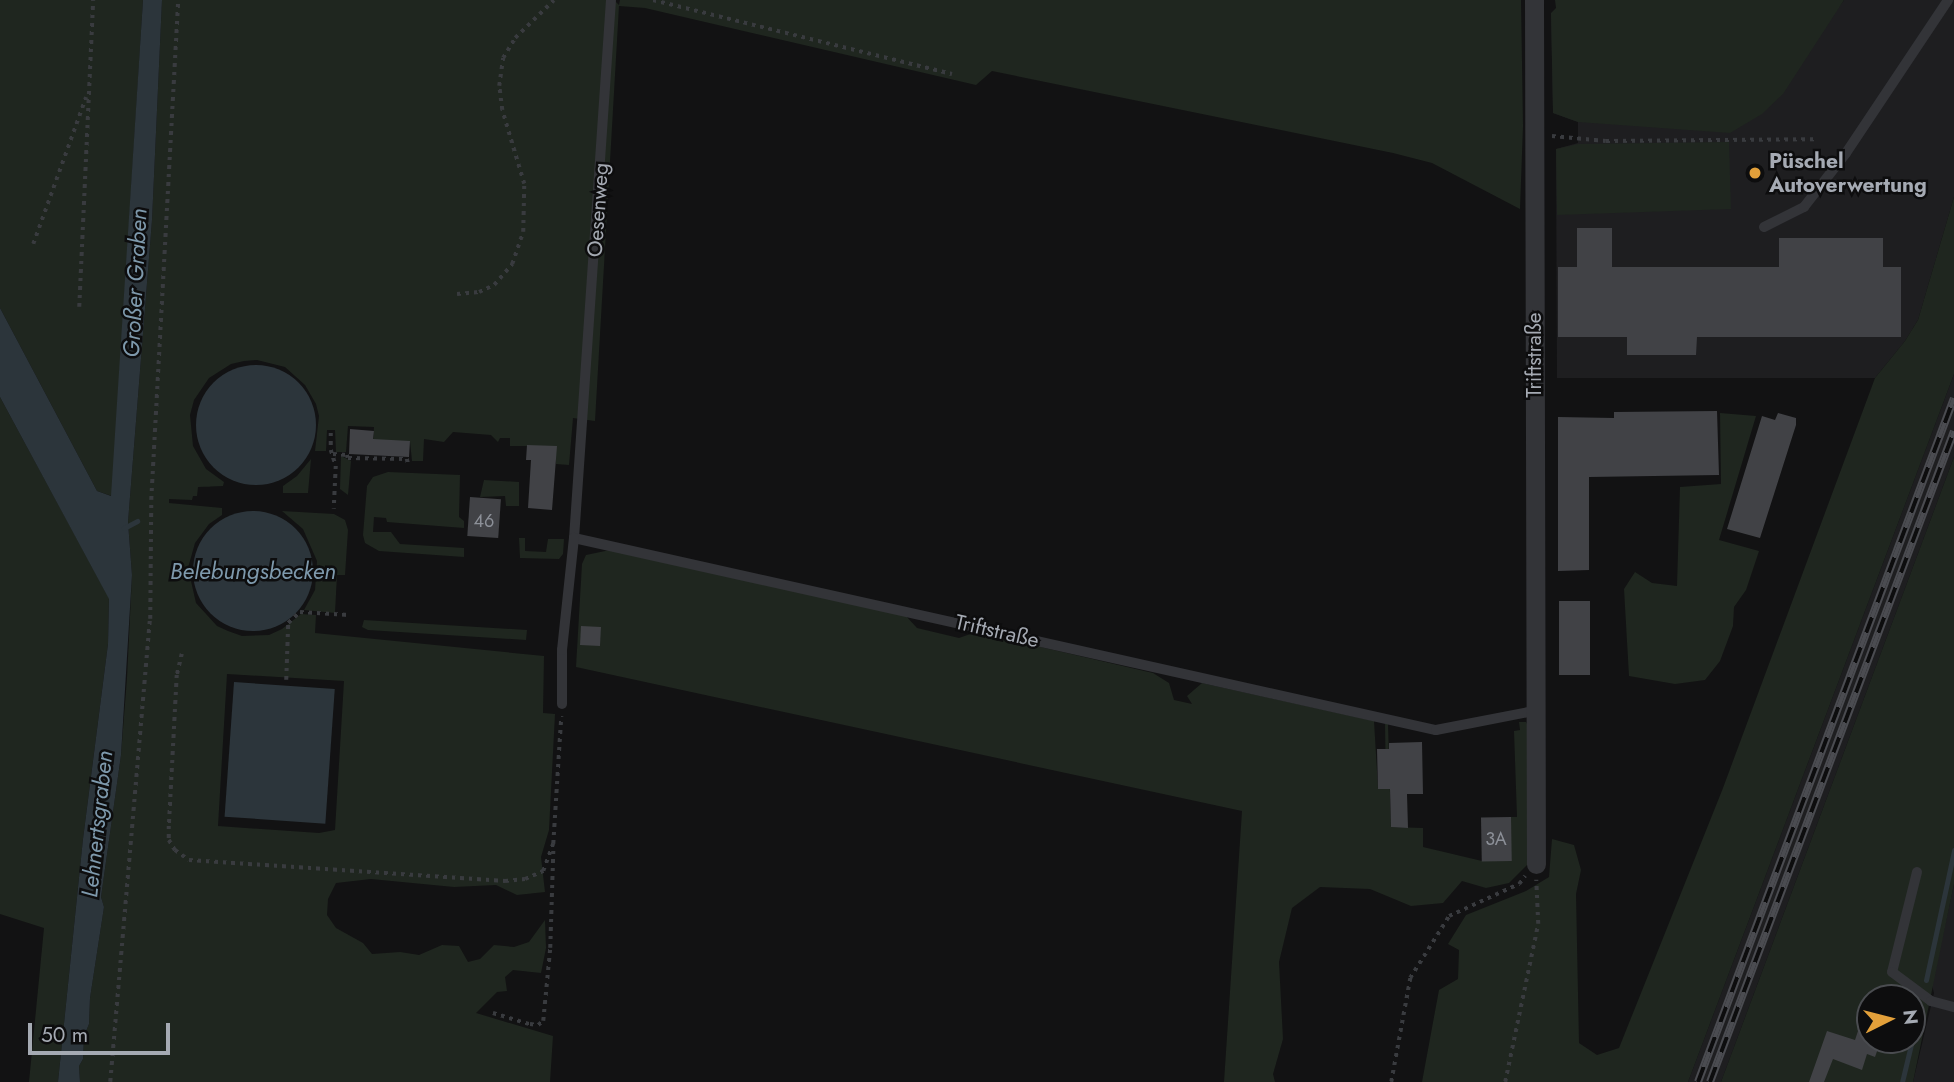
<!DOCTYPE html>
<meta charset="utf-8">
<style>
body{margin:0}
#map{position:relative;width:1954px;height:1082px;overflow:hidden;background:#121213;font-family:Jost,sans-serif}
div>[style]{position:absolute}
.built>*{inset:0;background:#1e1e20}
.green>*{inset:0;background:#1f261f}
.water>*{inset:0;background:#2c353b;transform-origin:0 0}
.round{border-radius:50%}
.stream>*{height:5px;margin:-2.5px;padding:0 2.5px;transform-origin:2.5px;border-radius:2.5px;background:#2c353b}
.building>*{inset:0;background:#414246;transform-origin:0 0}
.path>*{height:3.5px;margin-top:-1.75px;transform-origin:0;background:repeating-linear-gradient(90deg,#393b3f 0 3.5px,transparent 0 8.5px)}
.service>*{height:10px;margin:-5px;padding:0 5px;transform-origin:5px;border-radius:5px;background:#333438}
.minor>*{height:19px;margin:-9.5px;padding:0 9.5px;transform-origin:9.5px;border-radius:9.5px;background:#333438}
.rail>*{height:8px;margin-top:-4px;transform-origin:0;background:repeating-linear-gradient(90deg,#0d0d0e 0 16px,#4b4c51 0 32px);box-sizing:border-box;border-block:2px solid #4b4c51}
.dots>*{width:19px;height:19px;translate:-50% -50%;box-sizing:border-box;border:4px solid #0d0d0e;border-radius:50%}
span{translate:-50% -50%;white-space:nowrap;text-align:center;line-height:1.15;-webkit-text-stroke:5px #0d0d0e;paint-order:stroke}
.number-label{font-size:18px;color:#8c9098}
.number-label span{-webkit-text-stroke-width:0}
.poi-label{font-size:21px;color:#a5aab3;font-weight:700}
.left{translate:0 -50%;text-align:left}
.street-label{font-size:21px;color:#a5aab3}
.water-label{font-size:23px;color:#7e99ac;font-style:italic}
.north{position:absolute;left:1856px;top:984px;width:70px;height:70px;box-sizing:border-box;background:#0d0d0e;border:2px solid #4a4c50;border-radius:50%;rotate:84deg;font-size:19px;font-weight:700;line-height:28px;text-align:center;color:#a5aab3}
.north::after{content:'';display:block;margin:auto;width:24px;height:32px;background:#e3a03a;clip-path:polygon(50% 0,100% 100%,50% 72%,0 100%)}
.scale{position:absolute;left:28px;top:1023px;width:142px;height:32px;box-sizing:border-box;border:4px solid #a5aab3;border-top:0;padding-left:9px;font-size:21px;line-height:24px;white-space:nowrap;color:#a5aab3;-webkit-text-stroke:5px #0d0d0e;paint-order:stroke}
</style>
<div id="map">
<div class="built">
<i style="clip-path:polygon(1844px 0,1954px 0,1954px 197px,1918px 320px,1905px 341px,1875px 378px,1557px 378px,1556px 149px,1578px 143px,1578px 122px,1553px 113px,1551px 13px,1823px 29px)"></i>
<i style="clip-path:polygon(1954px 374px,1954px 457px,1721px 1082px,1688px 1082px)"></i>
<i style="clip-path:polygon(1954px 884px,1954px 1082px,1913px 1082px,1934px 993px,1932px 985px)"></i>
</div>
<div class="green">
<i style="clip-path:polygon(0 0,143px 0,112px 496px,97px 491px,0 308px)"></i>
<i style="clip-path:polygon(evenodd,162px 0,614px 0,619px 5px,620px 0,1521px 0,1523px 126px,1520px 209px,1432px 163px,1393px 153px,992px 71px,976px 85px,645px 8px,619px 6px,595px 421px,573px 418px,569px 465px,556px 464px,556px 446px,510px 446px,510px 438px,500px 438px,498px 442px,491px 435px,453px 432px,444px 442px,424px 439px,423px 461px,412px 461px,410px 442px,373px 442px,374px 427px,348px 426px,346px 452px,336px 452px,335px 430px,327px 430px,326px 451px,315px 451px,319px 416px,316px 404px,305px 385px,285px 367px,257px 360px,244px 361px,231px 364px,209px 378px,194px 400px,190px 415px,193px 446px,206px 469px,224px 482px,223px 486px,198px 487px,197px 496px,193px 496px,192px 500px,169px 499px,169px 503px,222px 508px,222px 515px,209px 524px,195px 543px,188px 568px,196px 603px,217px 626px,228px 631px,242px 636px,269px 635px,282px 629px,301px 614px,316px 615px,315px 633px,544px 656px,543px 713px,555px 714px,549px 830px,541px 857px,545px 892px,517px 895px,496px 885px,454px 887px,371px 879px,336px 883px,328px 899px,327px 915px,336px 928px,363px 943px,372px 954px,400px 952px,419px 955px,442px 945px,459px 946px,468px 962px,480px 959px,494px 945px,514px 947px,529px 942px,545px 920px,546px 948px,541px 973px,513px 970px,505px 977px,507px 991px,497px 992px,476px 1013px,553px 1036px,550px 1082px,80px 1082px,79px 1066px,83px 1059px,84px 1036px,89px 1024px,90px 998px,104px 907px,101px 897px,121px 755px,127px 678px,132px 575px,128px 522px,152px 220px,162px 0,227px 674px,344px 681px,335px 830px,319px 833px,218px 826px,227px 674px)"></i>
<i style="clip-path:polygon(1555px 0,1844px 0,1783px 94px,1762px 114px,1730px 133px,1578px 122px,1553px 113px,1551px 13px,1556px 8px)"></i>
<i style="clip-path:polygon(1729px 142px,1731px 209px,1557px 215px,1556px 149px,1578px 144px)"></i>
<i style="clip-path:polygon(1954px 197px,1954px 374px,1688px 1082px,1422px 1082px,1439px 990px,1458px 979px,1459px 950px,1448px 944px,1466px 915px,1526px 891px,1549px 877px,1552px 839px,1574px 845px,1581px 870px,1576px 894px,1579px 1043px,1597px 1055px,1619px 1048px,1723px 788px,1875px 378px,1905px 341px,1918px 320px)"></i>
<i style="clip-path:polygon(0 397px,109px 598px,108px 644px,83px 839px,58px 1082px,29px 1082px,44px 928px,0 914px)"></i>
<i style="clip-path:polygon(1720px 413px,1756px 416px,1719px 540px,1759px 551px,1746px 590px,1734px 607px,1733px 626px,1720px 661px,1705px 680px,1675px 684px,1629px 676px,1624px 589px,1635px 572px,1652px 583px,1677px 586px,1680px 487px,1721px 484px)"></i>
<i style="clip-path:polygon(341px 456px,351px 461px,348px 495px,340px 489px)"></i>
<i style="clip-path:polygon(evenodd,1954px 457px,1954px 884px,1913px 1082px,1721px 1082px,1954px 457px,1870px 998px,1912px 998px,1912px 1040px,1870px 1040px,1870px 998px)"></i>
<i style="clip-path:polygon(311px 459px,308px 493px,283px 493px,283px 486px,297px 476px)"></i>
<i style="clip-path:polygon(388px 472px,460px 475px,459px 517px,464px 521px,464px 528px,387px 522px,386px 518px,374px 517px,373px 532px,391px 532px,400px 544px,464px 548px,464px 557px,379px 551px,365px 543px,363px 535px,367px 486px,373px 477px)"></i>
<i style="clip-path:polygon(484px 480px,519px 482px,519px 506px,506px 506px,505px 496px,480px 497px)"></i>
<i style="clip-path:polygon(282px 511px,334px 514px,345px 520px,348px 530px,345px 575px,337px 575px,335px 613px,304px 610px,315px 590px,317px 561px,303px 529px)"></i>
<i style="clip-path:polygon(519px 538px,525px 538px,525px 551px,546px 552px,548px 539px,564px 539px,563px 554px,559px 559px,520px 558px)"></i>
<i style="clip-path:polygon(610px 550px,906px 616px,917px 628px,959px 638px,976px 632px,1153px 673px,1169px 683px,1174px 700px,1192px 704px,1187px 696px,1202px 683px,1374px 721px,1378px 788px,1386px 788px,1385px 723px,1388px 724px,1391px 827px,1423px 828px,1423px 847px,1482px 861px,1511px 861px,1511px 817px,1517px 817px,1514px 731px,1520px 730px,1519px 722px,1526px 722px,1530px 730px,1527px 865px,1509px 883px,1486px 888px,1462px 881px,1443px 903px,1411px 906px,1370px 889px,1320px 887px,1292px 908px,1279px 962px,1283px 1039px,1273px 1074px,1275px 1082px,1224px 1082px,1242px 811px,576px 667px,582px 564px,586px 555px)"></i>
<i style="clip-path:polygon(364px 620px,527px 630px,526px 640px,368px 630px,362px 627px)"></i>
</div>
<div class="water">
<i style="clip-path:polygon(143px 0,162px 0,152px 220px,128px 522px,132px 575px,121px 755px,101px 897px,104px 907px,90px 998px,89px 1024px,84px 1036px,83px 1059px,79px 1066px,80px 1082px,58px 1082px,83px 839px,108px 644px,109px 599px,0 397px,0 308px,97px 491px,111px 496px)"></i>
<i class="round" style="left:196px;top:365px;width:120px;height:120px"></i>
<i class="round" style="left:193px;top:511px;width:120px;height:120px"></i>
<i style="left:234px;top:682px;width:101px;height:135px;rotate:4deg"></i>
</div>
<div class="stream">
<i style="left:124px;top:528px;width:15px;rotate:-28deg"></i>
<i style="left:1926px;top:980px;width:133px;rotate:-77.8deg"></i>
<i style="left:1902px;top:1082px;width:77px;rotate:-76.5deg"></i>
</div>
<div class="building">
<i style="clip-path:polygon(1577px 228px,1612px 228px,1612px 267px,1779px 267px,1779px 238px,1883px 238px,1883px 267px,1901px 267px,1901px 337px,1697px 337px,1696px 355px,1627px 355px,1627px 337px,1558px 337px,1558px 267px,1577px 267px)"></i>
<i style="clip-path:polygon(1717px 411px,1719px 475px,1589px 477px,1589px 570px,1558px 571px,1558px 417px,1614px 418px,1614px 412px)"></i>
<i style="clip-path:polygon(1778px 413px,1796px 418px,1796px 425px,1760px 538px,1727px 529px,1762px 416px,1775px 420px)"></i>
<i style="clip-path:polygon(350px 429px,374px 431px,373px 439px,410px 441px,409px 457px,349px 454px)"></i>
<i style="clip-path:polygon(527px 445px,557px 446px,552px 510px,528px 508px,531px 460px,526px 460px)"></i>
<i style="left:470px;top:497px;width:31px;height:39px;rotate:4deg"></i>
<i style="left:1559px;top:601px;width:31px;height:74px"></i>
<i style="left:581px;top:626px;width:20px;height:19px;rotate:3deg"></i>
<i style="clip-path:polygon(1422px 742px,1423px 794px,1407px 794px,1408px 828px,1391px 827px,1390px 789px,1378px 789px,1377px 749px,1389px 749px,1389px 743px)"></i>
<i style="left:1511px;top:817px;width:44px;height:30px;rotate:89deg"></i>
<i style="clip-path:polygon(1827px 1031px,1855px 1040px,1858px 1031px,1870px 1035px,1870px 1040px,1881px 1040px,1875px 1057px,1867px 1054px,1862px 1070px,1833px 1059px,1824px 1082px,1809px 1082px)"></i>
</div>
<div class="path">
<i style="left:653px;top:0;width:308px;rotate:13.9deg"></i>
<i style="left:1552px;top:136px;width:54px;rotate:5.3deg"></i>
<i style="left:1606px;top:141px;width:210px;rotate:-0.5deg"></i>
<i style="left:33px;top:244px;width:156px;rotate:-70.2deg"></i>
<i style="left:457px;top:294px;width:22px;rotate:-5deg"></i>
<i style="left:479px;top:292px;width:17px;rotate:-25deg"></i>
<i style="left:494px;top:285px;width:28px;rotate:-49deg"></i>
<i style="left:512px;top:264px;width:34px;rotate:-71deg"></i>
<i style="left:523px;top:232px;width:48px;rotate:-88.8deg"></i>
<i style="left:524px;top:184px;width:77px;rotate:-106.6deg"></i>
<i style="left:502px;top:110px;width:24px;rotate:-97deg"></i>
<i style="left:499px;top:86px;width:28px;rotate:-82deg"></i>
<i style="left:503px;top:58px;width:23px;rotate:-59deg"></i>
<i style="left:515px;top:38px;width:54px;rotate:-44.3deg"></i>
<i style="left:79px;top:307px;width:307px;rotate:-87.4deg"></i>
<i style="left:331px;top:433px;width:17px;rotate:90deg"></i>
<i style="left:331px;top:450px;width:17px;rotate:73deg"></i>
<i style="left:336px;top:466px;width:43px;rotate:92.7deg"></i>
<i style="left:333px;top:454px;width:14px;rotate:4deg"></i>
<i style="left:347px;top:455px;width:3px;rotate:72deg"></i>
<i style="left:348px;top:458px;width:59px;rotate:1deg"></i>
<i style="left:407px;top:459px;width:8px;rotate:76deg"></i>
<i style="left:182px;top:654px;width:22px;rotate:103deg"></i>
<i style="left:177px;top:675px;width:151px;rotate:93deg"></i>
<i style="left:169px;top:826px;width:14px;rotate:90deg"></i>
<i style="left:169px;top:840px;width:12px;rotate:59deg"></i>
<i style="left:175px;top:850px;width:17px;rotate:36deg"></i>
<i style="left:189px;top:860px;width:317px;rotate:3.8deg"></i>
<i style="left:505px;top:881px;width:20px;rotate:-6deg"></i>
<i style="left:525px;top:879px;width:20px;rotate:-24deg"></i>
<i style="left:543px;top:871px;width:29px;rotate:-70deg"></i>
<i style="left:553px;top:844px;width:128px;rotate:-86.4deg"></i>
<i style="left:286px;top:680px;width:57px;rotate:-88deg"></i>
<i style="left:288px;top:623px;width:16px;rotate:-43deg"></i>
<i style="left:300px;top:612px;width:49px;rotate:3.5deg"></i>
<i style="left:493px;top:1013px;width:39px;rotate:17deg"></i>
<i style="left:530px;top:1024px;width:8px;rotate:7deg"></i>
<i style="left:538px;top:1025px;width:6px;rotate:-39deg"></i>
<i style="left:543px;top:1021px;width:73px;rotate:-84.5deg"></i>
<i style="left:550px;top:948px;width:98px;rotate:-88.2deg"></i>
<i style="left:110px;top:1082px;width:465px;rotate:-85.1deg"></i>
<i style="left:150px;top:619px;width:119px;rotate:-89.5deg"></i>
<i style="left:151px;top:500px;width:501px;rotate:-86.91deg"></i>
<i style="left:1391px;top:1082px;width:106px;rotate:-79.6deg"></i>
<i style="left:1410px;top:978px;width:73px;rotate:-57.8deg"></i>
<i style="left:1449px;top:916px;width:77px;rotate:-24.6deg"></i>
<i style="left:1519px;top:884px;width:10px;rotate:-53deg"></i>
<i style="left:1505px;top:1082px;width:161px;rotate:-78.2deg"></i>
<i style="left:1538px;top:924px;width:44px;rotate:-92.6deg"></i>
</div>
<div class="service">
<i style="left:611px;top:0;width:539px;rotate:93.93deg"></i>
<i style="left:574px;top:538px;width:883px;rotate:12.56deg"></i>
<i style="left:1436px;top:730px;width:100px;rotate:-11deg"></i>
<i style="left:1764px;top:227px;width:45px;rotate:-26.6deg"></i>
<i style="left:1804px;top:207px;width:68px;rotate:-52.1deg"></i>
<i style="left:1846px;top:153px;width:184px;rotate:-56.3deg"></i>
<i style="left:562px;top:704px;width:54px;rotate:-90deg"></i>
<i style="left:562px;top:650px;width:113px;rotate:-83.9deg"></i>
<i style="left:1917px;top:872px;width:103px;rotate:104deg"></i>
<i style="left:1892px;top:972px;width:49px;rotate:36.6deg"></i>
<i style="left:1931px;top:1001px;width:24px;rotate:15deg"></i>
</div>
<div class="minor">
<i style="left:1534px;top:0;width:864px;rotate:89.87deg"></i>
</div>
<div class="rail">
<i style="left:1698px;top:1082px;width:730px;rotate:-69.48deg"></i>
<i style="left:1710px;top:1082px;width:695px;rotate:-69.45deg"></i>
</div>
<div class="dots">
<i style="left:1755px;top:173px;background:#e3a03a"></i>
</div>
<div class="number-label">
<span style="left:484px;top:521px">46</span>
<span style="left:1496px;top:839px">3A</span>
</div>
<div class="poi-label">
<span class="left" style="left:1769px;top:173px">Püschel<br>Autoverwertung</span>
</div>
<div class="street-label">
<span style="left:598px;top:210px;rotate:-86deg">Oesenweg</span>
<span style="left:1534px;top:355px;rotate:-90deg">Triftstraße</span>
<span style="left:997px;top:631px;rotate:13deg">Triftstraße</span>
</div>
<div class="water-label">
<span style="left:135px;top:283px;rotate:-87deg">Großer Graben</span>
<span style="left:253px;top:571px">Belebungsbecken</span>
<span style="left:97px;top:824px;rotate:-84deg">Lehnertsgraben</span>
</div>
<div class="north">N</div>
<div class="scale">50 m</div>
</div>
